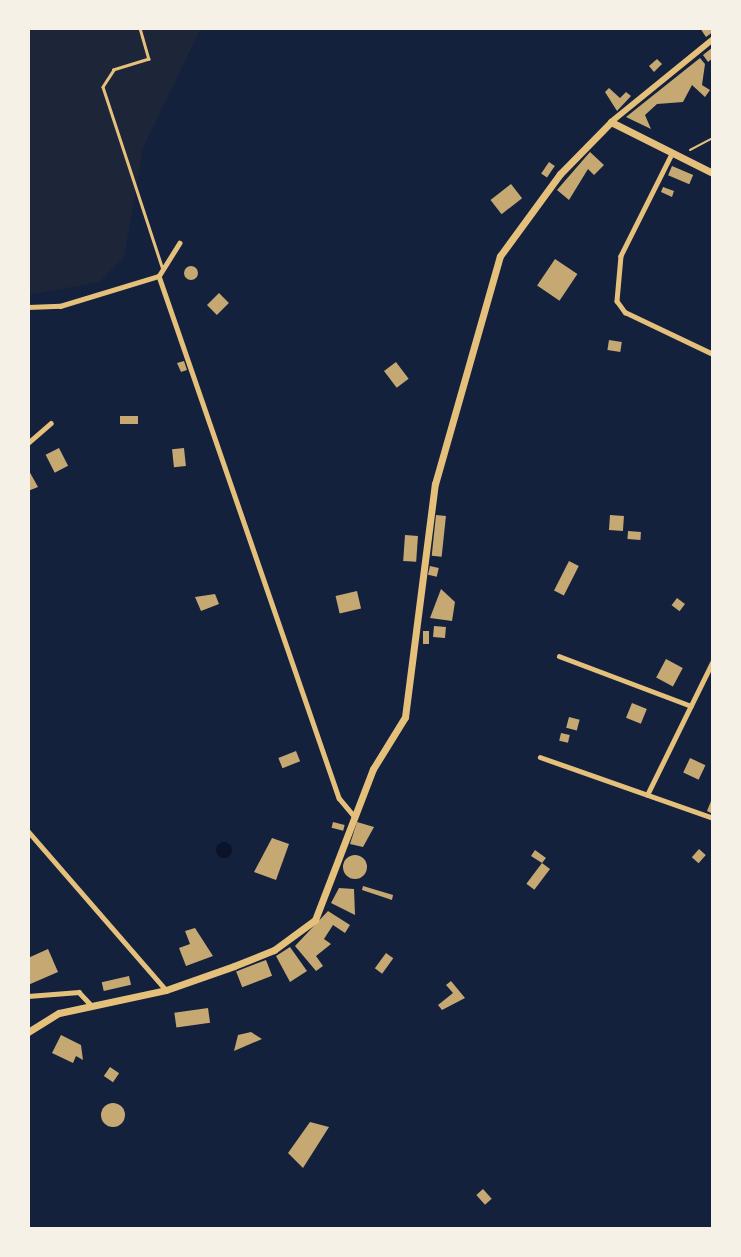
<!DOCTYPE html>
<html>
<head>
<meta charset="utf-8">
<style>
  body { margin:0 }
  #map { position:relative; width:741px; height:1257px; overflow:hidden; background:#14213d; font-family:"Fira Sans Condensed",sans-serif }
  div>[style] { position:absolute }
  .green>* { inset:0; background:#1d2539 }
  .water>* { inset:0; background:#0b132b }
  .round { border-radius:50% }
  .building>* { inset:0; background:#c6a872; transform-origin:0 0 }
  .path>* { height:2px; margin:-1px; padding:0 1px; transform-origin:1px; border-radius:1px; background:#e5c07b }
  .service>* { height:2.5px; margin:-1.25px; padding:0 1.25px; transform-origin:1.25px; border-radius:1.25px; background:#e5c07b }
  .minor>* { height:4.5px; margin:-2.25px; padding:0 2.25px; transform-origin:2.25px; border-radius:2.25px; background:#e5c07b }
  .tertiary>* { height:6px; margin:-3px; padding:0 3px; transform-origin:3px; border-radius:3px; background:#e5c07b }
  .secondary>* { height:7px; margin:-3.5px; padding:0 3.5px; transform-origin:3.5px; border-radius:3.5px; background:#e5c07b }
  span { translate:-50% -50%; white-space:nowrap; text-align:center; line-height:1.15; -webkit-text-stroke:7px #f6f1e7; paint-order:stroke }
  .frame { position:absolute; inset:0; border:30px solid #f6f1e7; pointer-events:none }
</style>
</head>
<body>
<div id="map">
  <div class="green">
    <div style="clip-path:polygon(28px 28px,201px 28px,143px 148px,124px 257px,99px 282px,28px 295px)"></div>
  </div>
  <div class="water">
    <div class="round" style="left:216px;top:842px;width:16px;height:16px"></div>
  </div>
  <div class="building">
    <div style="clip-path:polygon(700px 28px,710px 28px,713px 32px,706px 37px)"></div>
    <div style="clip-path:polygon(713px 47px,713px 58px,708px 62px,703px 55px)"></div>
    <div style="clip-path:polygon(700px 58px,705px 64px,702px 85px,710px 90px,705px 97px,692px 85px,683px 102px,657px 104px,645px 115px,651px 129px,626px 117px)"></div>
    <div style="clip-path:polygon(657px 59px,662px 64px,654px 72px,649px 66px)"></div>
    <div style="clip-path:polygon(609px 88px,620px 98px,626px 92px,631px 96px,617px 111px,605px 92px)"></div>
    <div style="clip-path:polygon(590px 152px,604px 165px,594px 175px,588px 169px,569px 200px,557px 190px)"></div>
    <div style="left:549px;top:162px;width:7px;height:14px;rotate:34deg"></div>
    <div style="left:672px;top:166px;width:23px;height:10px;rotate:23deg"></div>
    <div style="left:511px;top:184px;width:18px;height:26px;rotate:52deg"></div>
    <div style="clip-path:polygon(663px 187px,674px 191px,672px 197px,661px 192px)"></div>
    <div style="left:555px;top:259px;width:27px;height:32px;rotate:34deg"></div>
    <div class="round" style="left:184px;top:266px;width:14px;height:14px"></div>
    <div style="left:219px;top:293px;width:14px;height:17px;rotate:45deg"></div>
    <div style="left:609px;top:340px;width:13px;height:10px;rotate:9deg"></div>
    <div style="clip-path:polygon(184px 361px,187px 370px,181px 372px,177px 363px)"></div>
    <div style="left:396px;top:362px;width:21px;height:15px;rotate:53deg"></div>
    <div style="left:138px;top:416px;width:8px;height:18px;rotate:90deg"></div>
    <div style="left:59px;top:448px;width:20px;height:15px;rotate:63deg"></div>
    <div style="left:184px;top:448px;width:18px;height:12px;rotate:84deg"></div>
    <div style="clip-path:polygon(28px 469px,38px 487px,28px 491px)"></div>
    <div style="left:436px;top:515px;width:10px;height:41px;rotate:6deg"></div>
    <div style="left:610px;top:515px;width:14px;height:15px;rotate:4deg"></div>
    <div style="left:628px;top:531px;width:13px;height:8px;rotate:4deg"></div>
    <div style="left:405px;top:535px;width:13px;height:26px;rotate:4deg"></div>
    <div style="left:569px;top:561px;width:11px;height:33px;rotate:27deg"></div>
    <div style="left:430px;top:566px;width:9px;height:9px;rotate:13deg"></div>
    <div style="clip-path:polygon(441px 589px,455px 602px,452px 621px,430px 618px)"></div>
    <div style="left:357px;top:591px;width:18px;height:22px;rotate:77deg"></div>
    <div style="clip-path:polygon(215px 594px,219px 604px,201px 611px,195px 597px)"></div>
    <div style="left:677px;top:598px;width:10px;height:9px;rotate:37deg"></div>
    <div style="left:434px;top:626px;width:12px;height:11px;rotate:5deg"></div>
    <div style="left:423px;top:631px;width:6px;height:13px"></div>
    <div style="left:666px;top:659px;width:19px;height:21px;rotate:28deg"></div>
    <div style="left:632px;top:703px;width:16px;height:16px;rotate:22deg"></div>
    <div style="left:569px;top:717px;width:11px;height:11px;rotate:15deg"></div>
    <div style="left:561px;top:733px;width:9px;height:8px;rotate:13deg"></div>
    <div style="left:296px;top:751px;width:11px;height:19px;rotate:68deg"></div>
    <div style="left:690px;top:758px;width:17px;height:16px;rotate:25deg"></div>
    <div style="clip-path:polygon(713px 796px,713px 814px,707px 811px)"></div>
    <div style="left:333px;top:822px;width:12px;height:6px;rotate:14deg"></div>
    <div style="clip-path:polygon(357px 822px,374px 827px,363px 847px,350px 844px)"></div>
    <div style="clip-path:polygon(272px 838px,289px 844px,276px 880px,254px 872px)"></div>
    <div style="left:699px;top:849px;width:9px;height:11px;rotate:41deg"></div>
    <div style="clip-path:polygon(535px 850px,546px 858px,542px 863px,531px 856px)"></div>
    <div class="round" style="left:343px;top:855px;width:24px;height:24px"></div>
    <div style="left:542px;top:863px;width:10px;height:26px;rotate:37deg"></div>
    <div style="clip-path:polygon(363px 886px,393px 895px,392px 900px,362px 890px)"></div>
    <div style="clip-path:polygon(339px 888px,354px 889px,355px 915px,331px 903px)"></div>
    <div style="clip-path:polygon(328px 911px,350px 925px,345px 933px,333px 925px,324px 939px,331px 944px,316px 956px,323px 966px,316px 971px,295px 946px)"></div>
    <div style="clip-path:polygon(195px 928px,213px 956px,186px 966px,179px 948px,190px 944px,185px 931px)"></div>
    <div style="clip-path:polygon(290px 947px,307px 971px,290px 982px,276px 956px)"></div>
    <div style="clip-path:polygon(48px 949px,58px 972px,28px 985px,28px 958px)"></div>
    <div style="left:386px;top:953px;width:9px;height:19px;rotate:36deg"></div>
    <div style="left:266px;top:960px;width:17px;height:32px;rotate:69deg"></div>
    <div style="left:129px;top:976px;width:9px;height:28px;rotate:77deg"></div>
    <div style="clip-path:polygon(451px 981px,465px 998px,442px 1010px,438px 1005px,453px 993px,446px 985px)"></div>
    <div style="left:208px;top:1008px;width:15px;height:34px;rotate:82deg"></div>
    <div style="clip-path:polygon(251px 1032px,262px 1039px,234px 1051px,238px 1035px)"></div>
    <div style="clip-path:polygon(61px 1035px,81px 1045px,83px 1060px,76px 1056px,73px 1063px,52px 1053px)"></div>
    <div style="left:110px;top:1067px;width:11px;height:11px;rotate:34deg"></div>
    <div class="round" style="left:101px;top:1103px;width:24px;height:24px"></div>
    <div style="clip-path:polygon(310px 1122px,329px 1127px,303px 1168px,288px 1153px)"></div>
    <div style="left:483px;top:1189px;width:13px;height:9px;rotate:48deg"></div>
  </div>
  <div class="path">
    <div style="left:690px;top:150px;width:26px;rotate:-28deg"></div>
  </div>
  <div class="service">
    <div style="left:140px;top:28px;width:32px;rotate:74deg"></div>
    <div style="left:149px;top:59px;width:37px;rotate:163deg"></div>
    <div style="left:114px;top:70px;width:20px;rotate:123deg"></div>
    <div style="left:103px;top:87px;width:192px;rotate:71.8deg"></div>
  </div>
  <div class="minor">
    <div style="left:672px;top:154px;width:114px;rotate:116.6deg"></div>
    <div style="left:621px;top:256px;width:45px;rotate:95.1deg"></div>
    <div style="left:617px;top:301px;width:14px;rotate:54deg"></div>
    <div style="left:625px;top:312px;width:98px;rotate:25.5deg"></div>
    <div style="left:180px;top:243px;width:39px;rotate:122deg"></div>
    <div style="left:159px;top:276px;width:552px;rotate:70.97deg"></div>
    <div style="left:339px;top:798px;width:23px;rotate:50deg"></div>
    <div style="left:28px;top:307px;width:32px;rotate:-2deg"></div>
    <div style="left:60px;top:306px;width:103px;rotate:-16.9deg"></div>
    <div style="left:28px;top:443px;width:30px;rotate:-41deg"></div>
    <div style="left:559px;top:656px;width:141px;rotate:20.7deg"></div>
    <div style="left:540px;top:757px;width:183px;rotate:19.4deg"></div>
    <div style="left:647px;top:795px;width:149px;rotate:-63.8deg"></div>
    <div style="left:28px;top:831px;width:211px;rotate:49deg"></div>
    <div style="left:28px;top:996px;width:51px;rotate:-4.5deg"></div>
    <div style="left:79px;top:992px;width:18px;rotate:47deg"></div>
  </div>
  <div class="tertiary">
    <div style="left:611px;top:122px;width:132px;rotate:-39.1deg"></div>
  </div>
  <div class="secondary">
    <div style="left:28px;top:1032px;width:36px;rotate:-32deg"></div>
    <div style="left:59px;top:1013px;width:109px;rotate:-12.1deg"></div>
    <div style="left:166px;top:990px;width:72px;rotate:-19.4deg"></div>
    <div style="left:234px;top:966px;width:43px;rotate:-21.8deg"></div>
    <div style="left:274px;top:950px;width:51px;rotate:-36.2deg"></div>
    <div style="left:315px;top:920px;width:162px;rotate:-69deg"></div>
    <div style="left:373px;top:769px;width:61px;rotate:-58.4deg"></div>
    <div style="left:405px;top:717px;width:235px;rotate:-82.7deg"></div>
    <div style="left:435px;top:484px;width:237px;rotate:-74.1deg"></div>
    <div style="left:500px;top:256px;width:102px;rotate:-53.8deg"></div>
    <div style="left:560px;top:174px;width:73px;rotate:-45.6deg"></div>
    <div style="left:611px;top:122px;width:114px;rotate:26.6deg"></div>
  </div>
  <div class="frame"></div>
</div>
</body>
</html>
